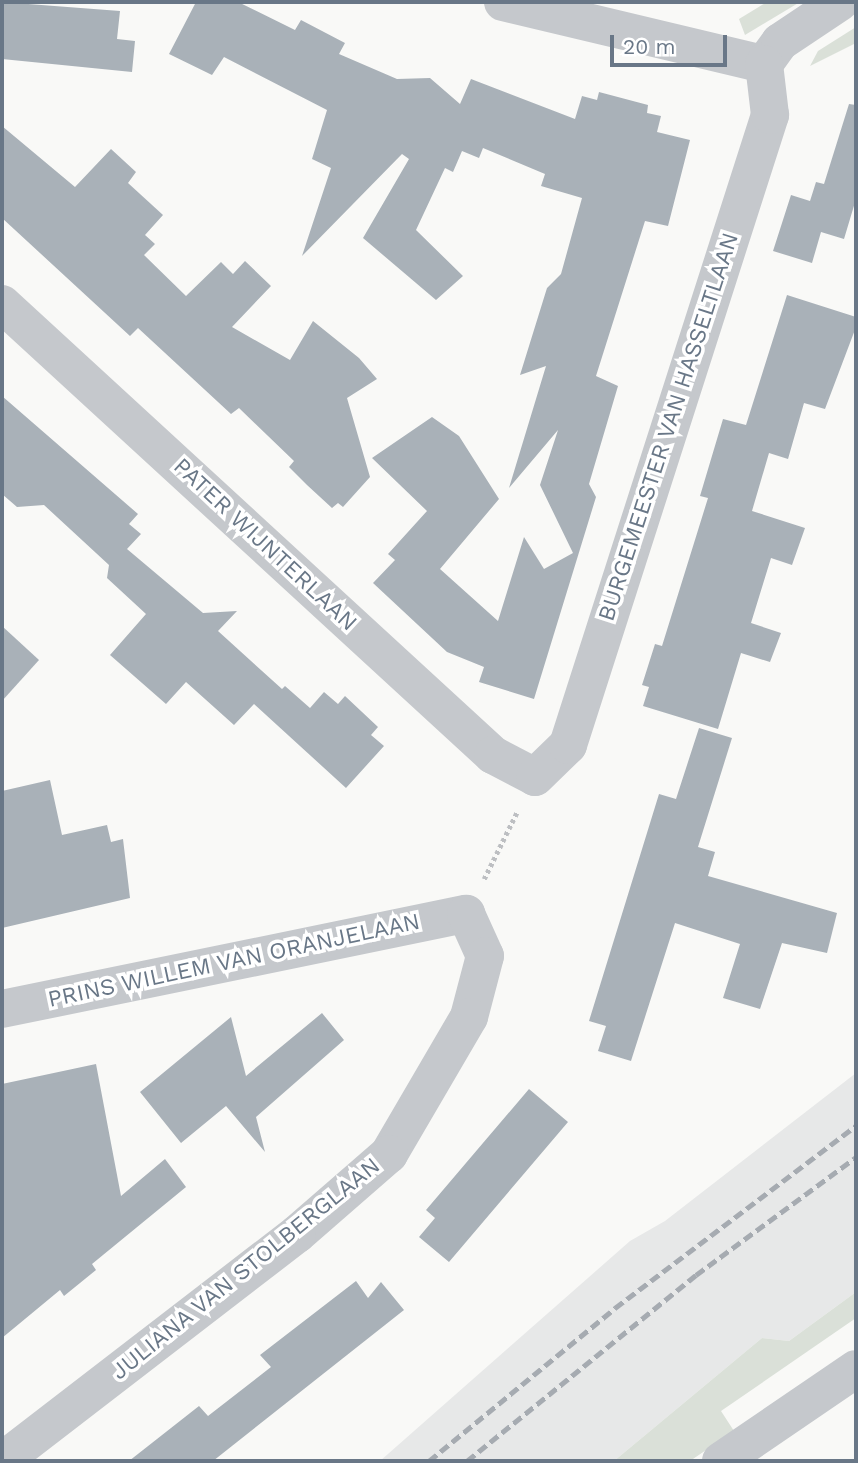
<!DOCTYPE html>
<html>
<head>
<meta charset="utf-8">
<style>
  body { margin:0 }
  #map { position:relative; width:858px; height:1463px; overflow:hidden; background:#f9f9f7; font-family:"Work Sans",sans-serif }
  div>[style] { position:absolute }
  .built>* { inset:0; background:#e7e8e8 }
  .green>* { inset:0; background:#dae0d8 }
  .building>* { inset:0; background:#a9b1b8 }
  .path>* { height:4.5px; margin-top:-2.25px; transform-origin:0; background:repeating-linear-gradient(90deg,#bdbfc2 0 3.5px,transparent 0 7px) }
  .street>* { height:38px; margin:-19px; padding:0 19px; transform-origin:19px; border-radius:19px; background:#c5c8cc }
  .rail>* { height:5px; margin-top:-2.5px; transform-origin:0; background:repeating-linear-gradient(90deg,#a6abb1 0 10px,transparent 0 15px) }
  span { translate:-50% -50%; white-space:nowrap; text-align:center; line-height:1.15; -webkit-text-stroke:7px #fff; paint-order:stroke }
  .street-label { font-size:23px; color:#697787 }
  .frame { position:absolute; inset:0; border:4px solid #697787; pointer-events:none }
  .scale { position:absolute; left:610px; top:35px; width:117px; height:32px; box-sizing:border-box; border:4px solid #697787; border-top:0; padding-left:9px; font-size:21px; line-height:24px; white-space:nowrap; color:#697787; -webkit-text-stroke:5px #fff; paint-order:stroke }
</style>
</head>
<body>
<div id="map">
  <div class="built">
    <div style="clip-path:polygon(856px 1073px,856px 1292px,789px 1341px,762px 1338px,614px 1461px,380px 1461px,630px 1241px,665px 1221px)"></div>
  </div>
  <div class="green">
    <div style="clip-path:polygon(767px 2px,800px 2px,745px 35px,739px 19px)"></div>
    <div style="clip-path:polygon(856px 27px,856px 43px,810px 66px,818px 51px)"></div>
    <div style="clip-path:polygon(856px 1292px,856px 1318px,721px 1411px,734px 1431px,690px 1461px,614px 1461px,762px 1338px,789px 1341px)"></div>
  </div>
  <div class="building">
    <div style="clip-path:polygon(2px 2px,120px 11px,117px 39px,135px 41px,132px 72px,2px 59px)"></div>
    <div style="clip-path:polygon(196px 2px,238px 2px,295px 30px,301px 20px,345px 43px,339px 54px,397px 79px,430px 78px,460px 104px,471px 79px,575px 119px,582px 96px,597px 100px,599px 92px,648px 105px,647px 113px,661px 116px,657px 132px,690px 140px,668px 226px,645px 221px,596px 376px,618px 386px,589px 484px,596px 497px,534px 699px,479px 682px,484px 667px,447px 652px,373px 583px,395px 560px,388px 554px,427px 511px,372px 458px,432px 417px,459px 436px,499px 499px,440px 569px,498px 621px,524px 537px,544px 569px,573px 553px,540px 485px,558px 430px,509px 488px,546px 366px,520px 375px,547px 288px,561px 274px,582px 198px,541px 186px,545px 174px,483px 148px,479px 158px,462px 151px,453px 172px,445px 168px,416px 230px,463px 276px,436px 300px,363px 238px,409px 159px,402px 154px,302px 256px,331px 168px,312px 159px,327px 110px,224px 57px,212px 75px,169px 54px)"></div>
    <div style="clip-path:polygon(849px 104px,856px 105px,856px 199px,844px 239px,821px 232px,812px 263px,773px 251px,791px 195px,810px 201px,816px 182px,824px 184px)"></div>
    <div style="clip-path:polygon(2px 126px,75px 187px,111px 149px,136px 172px,128px 183px,163px 215px,145px 235px,155px 244px,144px 255px,186px 296px,221px 262px,233px 274px,245px 261px,271px 286px,232px 327px,290px 360px,313px 321px,359px 358px,377px 379px,347px 398px,370px 477px,343px 507px,338px 503px,332px 508px,307px 485px,289px 467px,294px 461px,239px 408px,231px 414px,138px 328px,130px 336px,2px 218px)"></div>
    <div style="clip-path:polygon(787px 295px,856px 317px,856px 327px,825px 409px,804px 403px,788px 459px,769px 453px,752px 511px,805px 528px,792px 565px,771px 558px,751px 623px,781px 633px,770px 662px,741px 653px,718px 729px,643px 706px,649px 687px,642px 685px,655px 644px,662px 646px,708px 498px,700px 496px,723px 419px,746px 425px)"></div>
    <div style="clip-path:polygon(2px 396px,138px 514px,129px 524px,141px 534px,127px 549px,203px 613px,237px 611px,218px 631px,282px 689px,285px 686px,310px 708px,324px 692px,338px 704px,345px 696px,378px 727px,371px 735px,384px 746px,346px 788px,254px 704px,234px 725px,186px 682px,166px 704px,110px 655px,146px 614px,107px 578px,109px 565px,44px 505px,17px 507px,2px 494px)"></div>
    <div style="clip-path:polygon(2px 626px,39px 660px,2px 701px)"></div>
    <div style="clip-path:polygon(699px 728px,732px 738px,698px 847px,715px 852px,708px 876px,837px 913px,827px 953px,782px 943px,760px 1009px,723px 998px,740px 944px,675px 923px,631px 1061px,598px 1051px,606px 1026px,589px 1021px,659px 794px,676px 799px)"></div>
    <div style="clip-path:polygon(50px 780px,62px 835px,107px 825px,111px 842px,123px 839px,130px 898px,2px 928px,2px 791px)"></div>
    <div style="clip-path:polygon(322px 1013px,344px 1040px,256px 1117px,265px 1152px,226px 1106px,181px 1143px,140px 1092px,231px 1017px,246px 1076px)"></div>
    <div style="clip-path:polygon(96px 1064px,121px 1196px,165px 1159px,186px 1187px,92px 1264px,96px 1270px,64px 1296px,60px 1290px,2px 1338px,2px 1084px)"></div>
    <div style="clip-path:polygon(529px 1089px,568px 1122px,449px 1262px,419px 1237px,435px 1218px,426px 1210px)"></div>
    <div style="clip-path:polygon(356px 1281px,368px 1298px,381px 1282px,404px 1310px,213px 1461px,129px 1461px,199px 1406px,208px 1416px,271px 1367px,260px 1355px)"></div>
  </div>
  <div class="path">
    <div style="left:484px;top:879px;width:75px;rotate:-63.8deg"></div>
  </div>
  <div class="street">
    <div style="left:503px;top:2px;width:268px;rotate:13.4deg"></div>
    <div style="left:764px;top:64px;width:27px;rotate:-54deg"></div>
    <div style="left:780px;top:42px;width:72px;rotate:-33.7deg"></div>
    <div style="left:2px;top:304px;width:667px;rotate:42.57deg"></div>
    <div style="left:493px;top:755px;width:47px;rotate:27.6deg"></div>
    <div style="left:535px;top:777px;width:46px;rotate:-44.1deg"></div>
    <div style="left:568px;top:745px;width:662px;rotate:-72.22deg"></div>
    <div style="left:770px;top:115px;width:51px;rotate:-96.7deg"></div>
    <div style="left:2px;top:1009px;width:474px;rotate:-11.6deg"></div>
    <div style="left:466px;top:914px;width:46px;rotate:65.7deg"></div>
    <div style="left:485px;top:956px;width:63px;rotate:104.7deg"></div>
    <div style="left:469px;top:1017px;width:159px;rotate:120.3deg"></div>
    <div style="left:389px;top:1154px;width:122px;rotate:139deg"></div>
    <div style="left:297px;top:1234px;width:372px;rotate:142.4deg"></div>
    <div style="left:721px;top:1461px;width:163px;rotate:-34.3deg"></div>
  </div>
  <div class="rail">
    <div style="left:429px;top:1461px;width:241px;rotate:-39.4deg"></div>
    <div style="left:615px;top:1308px;width:302px;rotate:-37.1deg"></div>
    <div style="left:467px;top:1461px;width:295px;rotate:-39.1deg"></div>
    <div style="left:696px;top:1275px;width:199px;rotate:-36.4deg"></div>
  </div>
  <div class="street-label">
    <span style="left:669px;top:427px;rotate:-72deg">BURGEMEESTER VAN HASSELTLAAN</span>
    <span style="left:265px;top:545px;rotate:43deg">PATER WIJNTERLAAN</span>
    <span style="left:234px;top:961px;rotate:-12deg">PRINS WILLEM VAN ORANJELAAN</span>
    <span style="left:246px;top:1269px;rotate:-39deg">JULIANA VAN STOLBERGLAAN</span>
  </div>
  <div class="frame"></div>
  <div class="scale">20 m</div>
</div>
</body>
</html>
